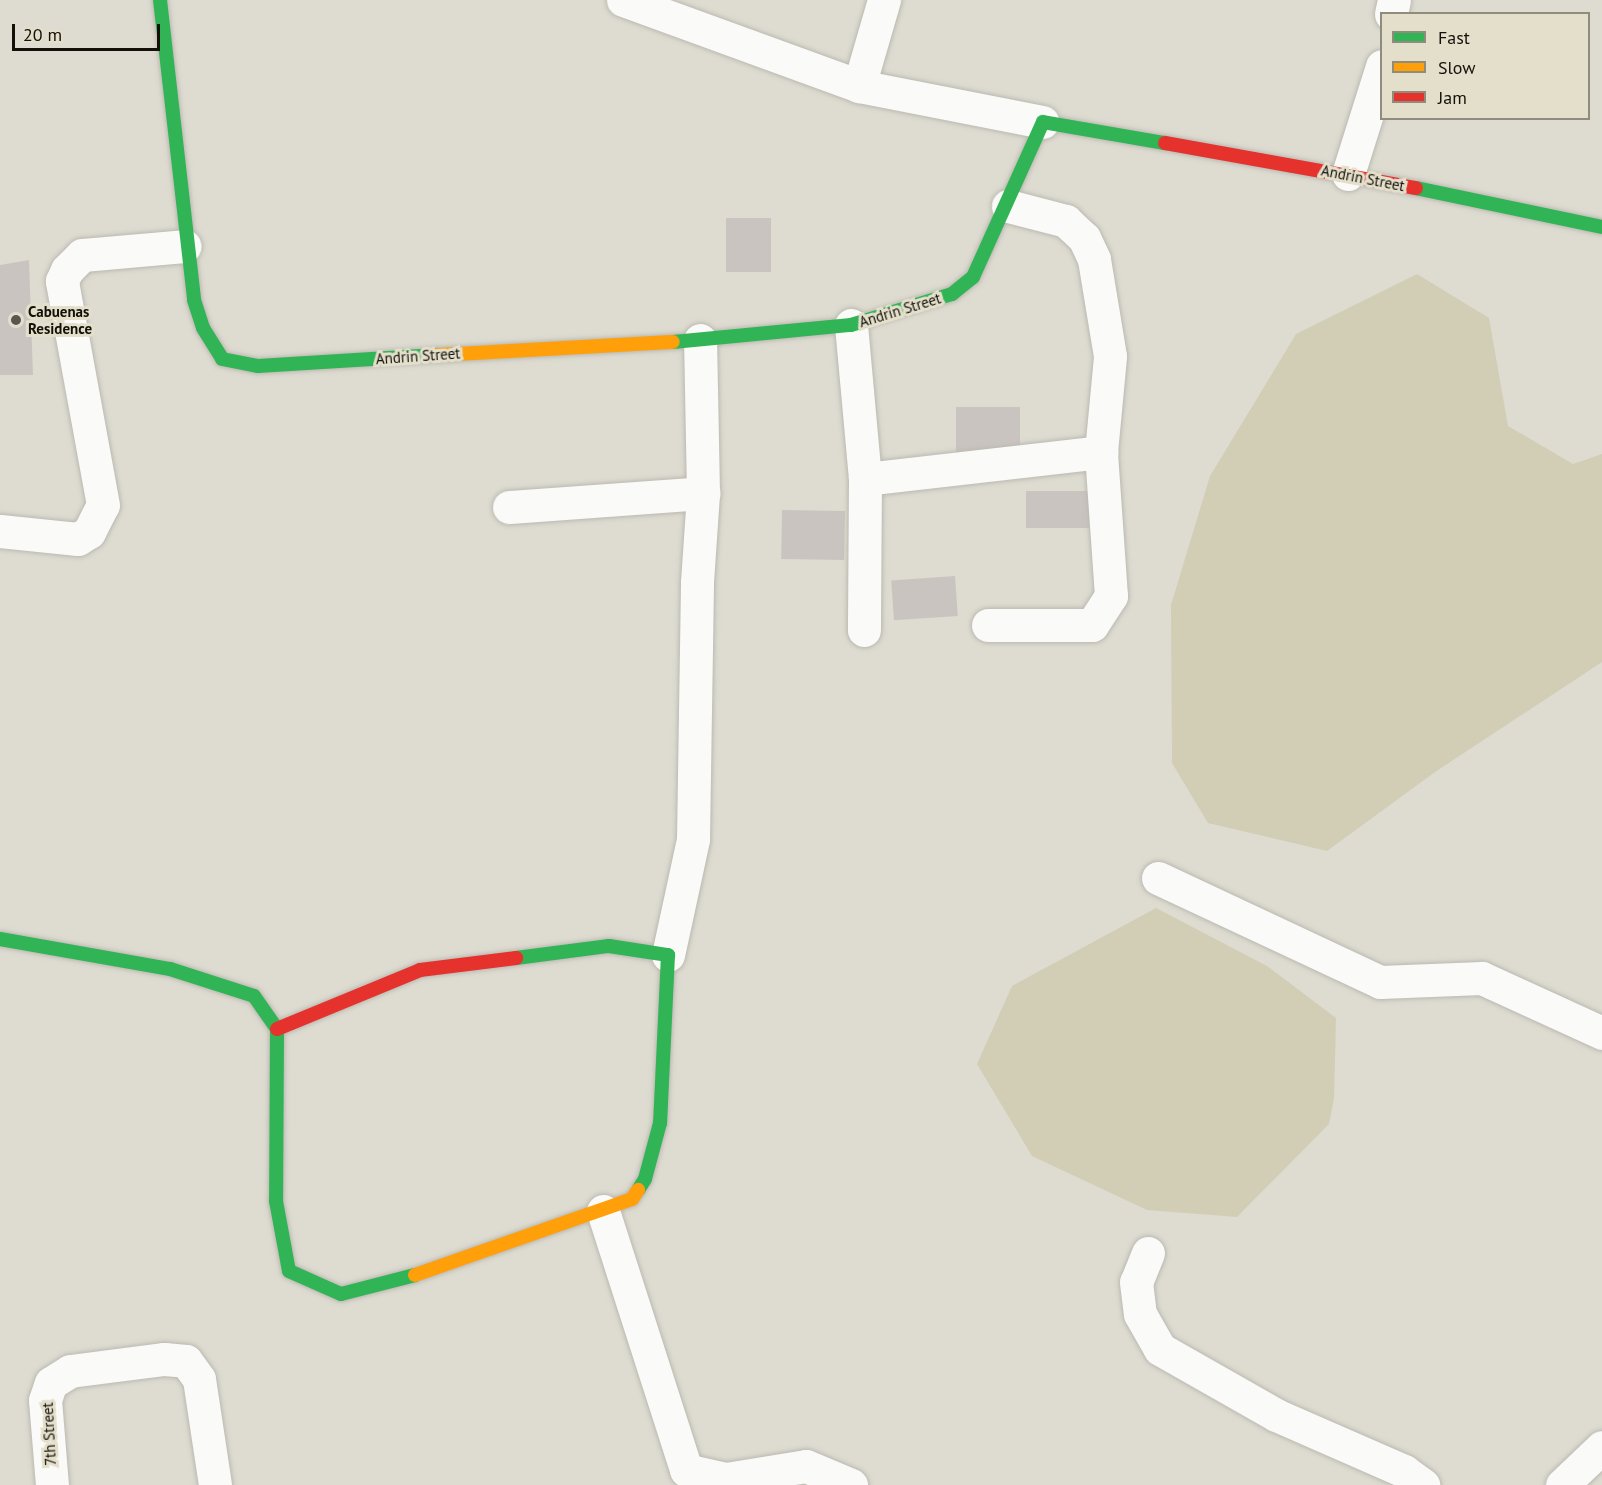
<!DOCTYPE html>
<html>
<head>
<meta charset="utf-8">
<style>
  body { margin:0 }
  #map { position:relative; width:1602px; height:1485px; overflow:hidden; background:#dedcd1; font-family:"PT Sans",sans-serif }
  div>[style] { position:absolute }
  .green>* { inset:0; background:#d2cdb5 }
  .building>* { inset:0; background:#cac4c1; transform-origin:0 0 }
  .roads { filter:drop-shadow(0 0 2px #bbb9b1) drop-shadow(0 0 2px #bbb9b1) }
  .street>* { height:33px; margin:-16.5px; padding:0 16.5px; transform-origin:16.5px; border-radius:16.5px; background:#fafaf8 }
  .fast>* { height:14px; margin:-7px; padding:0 7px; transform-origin:7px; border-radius:7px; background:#30b455 }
  .slow>* { height:14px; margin:-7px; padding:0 7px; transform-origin:7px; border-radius:7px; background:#ff9f0a }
  .jam>* { height:14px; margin:-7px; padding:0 7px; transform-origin:7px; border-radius:7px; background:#e5322d }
  .dots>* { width:16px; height:16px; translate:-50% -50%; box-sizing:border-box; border:3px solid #e4dfcb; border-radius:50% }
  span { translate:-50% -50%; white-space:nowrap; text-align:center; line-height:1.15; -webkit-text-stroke:6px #e4dfcb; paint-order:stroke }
  .street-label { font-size:15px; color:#121009 }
  .poi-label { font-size:15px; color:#121009; font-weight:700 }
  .left { translate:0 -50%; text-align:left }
  .legend { position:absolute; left:1380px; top:12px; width:210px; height:108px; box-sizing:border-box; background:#e4dfcb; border:2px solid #908c7d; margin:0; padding:8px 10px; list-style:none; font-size:18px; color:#121009 }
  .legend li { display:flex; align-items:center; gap:12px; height:30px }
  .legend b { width:30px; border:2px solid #908c7d }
  .scale { position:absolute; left:12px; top:24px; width:148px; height:27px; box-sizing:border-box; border:3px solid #121009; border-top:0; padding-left:8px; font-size:18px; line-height:21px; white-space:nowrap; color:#121009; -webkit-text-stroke:4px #e4dfcb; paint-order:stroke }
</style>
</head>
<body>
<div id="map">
  <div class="green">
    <div style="clip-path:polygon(1417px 274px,1489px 318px,1508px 426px,1573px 464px,1602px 454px,1602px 662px,1435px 772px,1327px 851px,1208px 823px,1172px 763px,1171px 605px,1210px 476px,1296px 334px)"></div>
    <div style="clip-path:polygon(1156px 908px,1267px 966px,1336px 1018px,1334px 1099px,1329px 1124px,1237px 1217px,1147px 1210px,1032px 1156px,977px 1064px,1012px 986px)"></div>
  </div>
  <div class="building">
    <div style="left:771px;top:218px;width:54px;height:45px;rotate:90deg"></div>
    <div style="clip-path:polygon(29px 260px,33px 375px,0 375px,0 265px)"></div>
    <div style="left:956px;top:407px;width:64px;height:52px"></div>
    <div style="left:1026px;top:491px;width:63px;height:37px"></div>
    <div style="left:782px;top:510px;width:63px;height:49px;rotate:1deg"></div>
    <div style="left:955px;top:576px;width:40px;height:64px;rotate:86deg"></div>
  </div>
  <div class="roads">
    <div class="street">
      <div style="left:623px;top:0;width:251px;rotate:20deg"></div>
      <div style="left:859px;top:86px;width:187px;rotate:11.1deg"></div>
      <div style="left:1391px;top:14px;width:14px;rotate:-78deg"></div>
      <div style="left:859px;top:86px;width:90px;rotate:-73.8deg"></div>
      <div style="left:1348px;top:174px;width:113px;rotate:-72.5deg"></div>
      <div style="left:851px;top:325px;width:155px;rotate:84.8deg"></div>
      <div style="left:865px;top:479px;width:151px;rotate:90.4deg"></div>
      <div style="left:865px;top:479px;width:238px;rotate:-6.5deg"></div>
      <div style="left:509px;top:507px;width:195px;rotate:-4.1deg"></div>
      <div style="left:0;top:531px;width:78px;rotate:5.9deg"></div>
      <div style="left:78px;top:539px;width:13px;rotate:-32deg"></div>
      <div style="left:89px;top:532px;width:30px;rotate:-63deg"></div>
      <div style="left:103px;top:505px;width:228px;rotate:-100.4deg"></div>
      <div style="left:62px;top:281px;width:12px;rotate:-66deg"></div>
      <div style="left:67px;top:270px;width:21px;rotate:-45deg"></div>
      <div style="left:82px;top:255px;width:103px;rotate:-5deg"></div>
      <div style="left:988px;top:625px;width:104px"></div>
      <div style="left:1092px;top:625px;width:35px;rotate:-57deg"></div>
      <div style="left:1111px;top:596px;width:144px;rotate:-94deg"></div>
      <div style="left:1101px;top:452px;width:96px;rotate:-84.6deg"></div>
      <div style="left:1110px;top:356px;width:98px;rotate:-99.4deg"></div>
      <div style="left:1094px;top:259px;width:23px;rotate:-115deg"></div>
      <div style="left:1084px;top:238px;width:25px;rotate:-137deg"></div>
      <div style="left:1066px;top:221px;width:60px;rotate:-165.5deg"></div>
      <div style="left:1158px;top:878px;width:245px;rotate:25.1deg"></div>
      <div style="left:1380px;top:982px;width:102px;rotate:-2.2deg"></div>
      <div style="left:1482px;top:978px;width:132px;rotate:24.6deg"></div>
      <div style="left:668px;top:955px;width:119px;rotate:-77.8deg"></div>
      <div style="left:693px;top:839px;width:257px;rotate:-89.1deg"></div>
      <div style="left:697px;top:582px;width:89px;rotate:-86.1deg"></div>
      <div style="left:703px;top:493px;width:153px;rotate:-91.1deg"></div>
      <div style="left:603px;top:1211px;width:272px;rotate:72.2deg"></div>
      <div style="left:686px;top:1470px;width:41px;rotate:12.7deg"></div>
      <div style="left:726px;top:1479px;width:81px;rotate:-9.2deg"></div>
      <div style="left:806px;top:1466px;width:49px;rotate:22.9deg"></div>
      <div style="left:1148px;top:1253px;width:31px;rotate:112deg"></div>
      <div style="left:1136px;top:1282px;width:32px;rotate:83deg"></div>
      <div style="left:1140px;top:1314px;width:40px;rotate:60.3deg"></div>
      <div style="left:1160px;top:1349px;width:133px;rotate:29.6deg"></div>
      <div style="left:1276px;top:1415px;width:140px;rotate:23.6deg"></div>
      <div style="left:1404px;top:1471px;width:24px;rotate:36deg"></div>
      <div style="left:52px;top:1485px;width:85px;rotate:-94.7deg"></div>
      <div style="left:45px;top:1400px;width:18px;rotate:-71deg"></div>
      <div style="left:51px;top:1383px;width:22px;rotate:-32deg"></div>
      <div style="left:70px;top:1371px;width:95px;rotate:-7.3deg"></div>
      <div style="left:164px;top:1359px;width:22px;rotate:5deg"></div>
      <div style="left:186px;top:1361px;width:22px;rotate:54deg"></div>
      <div style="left:199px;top:1379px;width:107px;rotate:81.4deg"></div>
      <div style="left:1562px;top:1485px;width:55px;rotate:-43.5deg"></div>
    </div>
    <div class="fast">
      <div style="left:160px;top:0;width:302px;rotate:83.5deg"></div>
      <div style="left:194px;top:300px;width:29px;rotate:72deg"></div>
      <div style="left:203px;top:328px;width:36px;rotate:58deg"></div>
      <div style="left:222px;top:359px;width:37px;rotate:11deg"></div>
      <div style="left:258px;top:366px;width:179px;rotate:-3.5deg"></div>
      <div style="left:1416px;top:188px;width:190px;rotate:11.8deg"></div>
      <div style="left:673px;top:342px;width:179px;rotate:-5.5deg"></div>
      <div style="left:851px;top:325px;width:106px;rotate:-17.1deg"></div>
      <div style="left:952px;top:294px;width:27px;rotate:-39deg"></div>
      <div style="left:973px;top:277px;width:170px;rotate:-65.7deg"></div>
      <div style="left:1043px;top:122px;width:124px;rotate:9.8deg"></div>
      <div style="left:0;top:939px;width:173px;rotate:10deg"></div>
      <div style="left:170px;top:969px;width:88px;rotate:17.8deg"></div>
      <div style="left:254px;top:996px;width:40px;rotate:55.1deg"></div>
      <div style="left:277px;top:1029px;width:172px;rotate:90.3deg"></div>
      <div style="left:276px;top:1201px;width:71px;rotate:79.5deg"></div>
      <div style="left:289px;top:1271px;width:57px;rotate:23.9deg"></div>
      <div style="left:341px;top:1294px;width:76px;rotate:-14.4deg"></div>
      <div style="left:516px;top:958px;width:94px;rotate:-7.4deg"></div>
      <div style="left:609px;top:946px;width:60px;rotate:8.7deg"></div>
      <div style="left:668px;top:955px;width:168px;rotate:92.7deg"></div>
      <div style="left:660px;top:1123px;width:58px;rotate:105deg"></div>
      <div style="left:645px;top:1179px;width:13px;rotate:122deg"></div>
    </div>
    <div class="slow">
      <div style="left:437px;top:355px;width:236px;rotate:-3.2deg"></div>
      <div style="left:415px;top:1275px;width:230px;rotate:-19.3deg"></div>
      <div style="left:632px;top:1199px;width:11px;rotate:-56deg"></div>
    </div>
    <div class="jam">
      <div style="left:1165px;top:143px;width:255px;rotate:10.2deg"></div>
      <div style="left:277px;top:1029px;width:155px;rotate:-22.4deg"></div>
      <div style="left:420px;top:970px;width:97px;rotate:-7.1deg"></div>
    </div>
  </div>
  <div class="dots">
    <div style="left:16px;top:320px;background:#59574f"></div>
  </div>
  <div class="street-label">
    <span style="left:1363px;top:178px;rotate:11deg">Andrin Street</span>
    <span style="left:900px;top:310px;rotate:-17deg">Andrin Street</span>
    <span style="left:418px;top:356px;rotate:-4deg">Andrin Street</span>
    <span style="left:49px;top:1434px;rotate:-93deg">7th Street</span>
  </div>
  <div class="poi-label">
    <span class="left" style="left:28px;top:320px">Cabuenas<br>Residence</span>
  </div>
  <ul class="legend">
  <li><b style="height:8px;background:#30b455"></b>Fast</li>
  <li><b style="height:8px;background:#ff9f0a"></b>Slow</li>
  <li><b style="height:8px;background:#e5322d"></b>Jam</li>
  </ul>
  <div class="scale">20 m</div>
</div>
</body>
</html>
